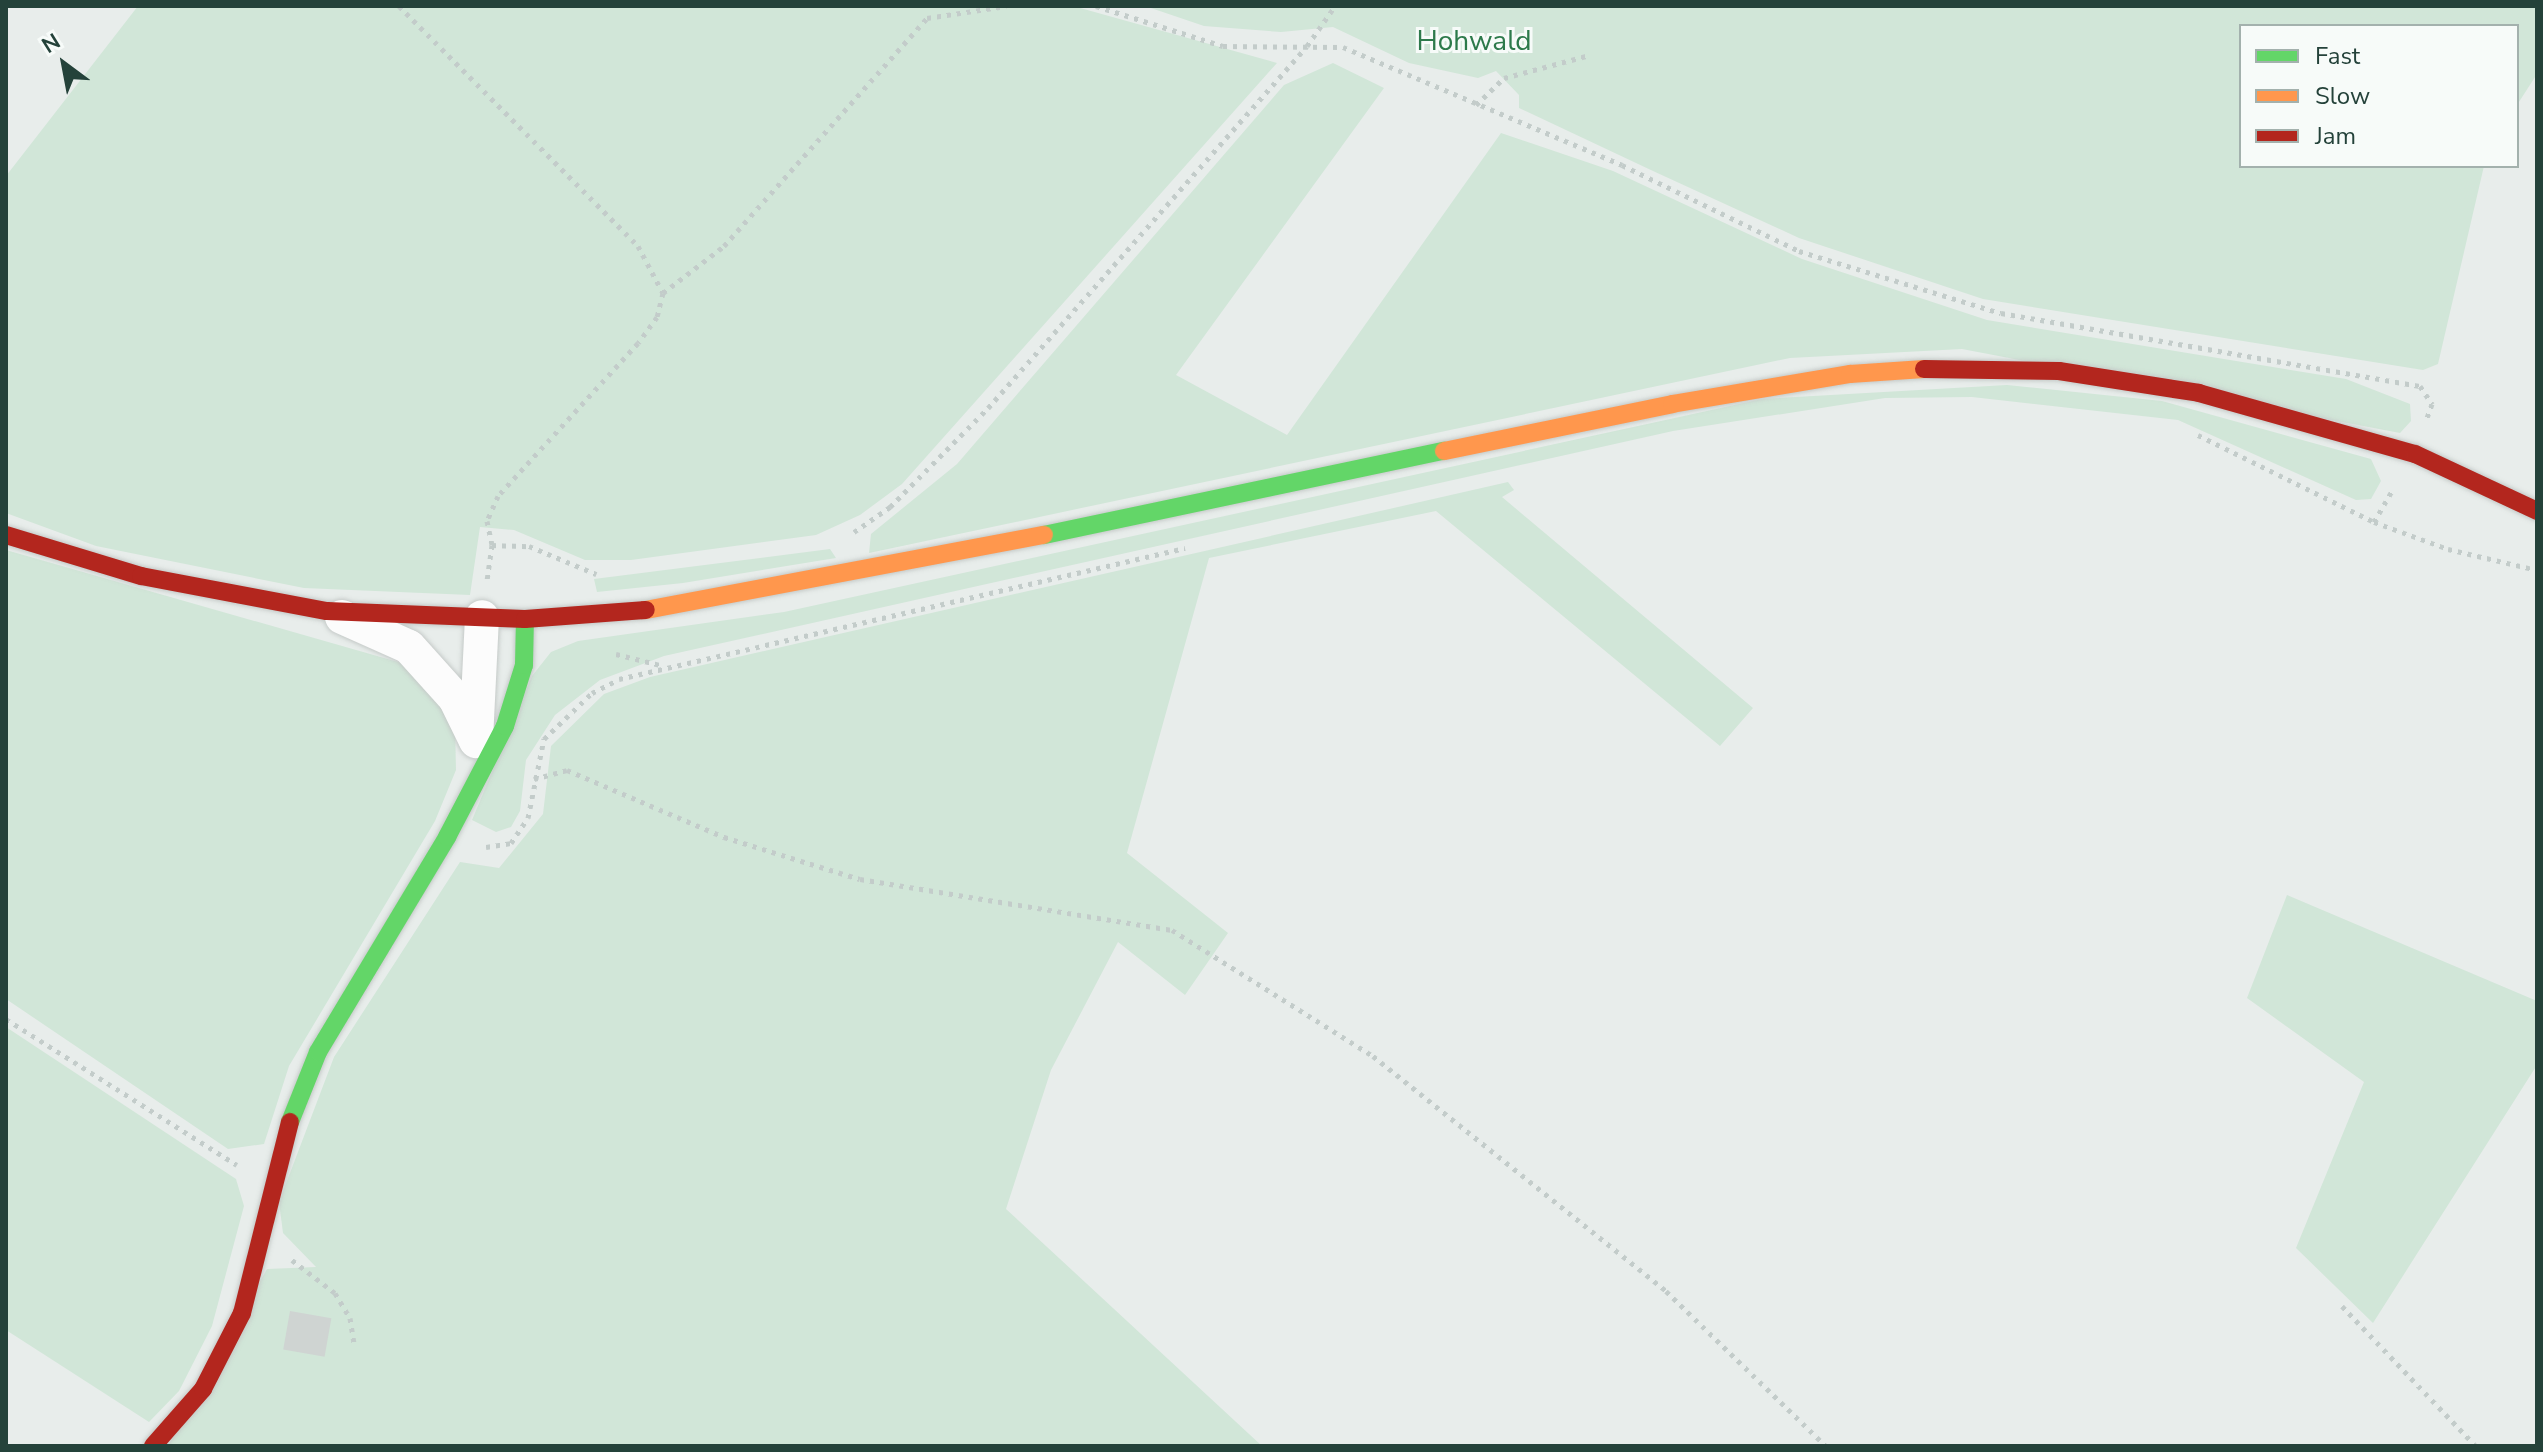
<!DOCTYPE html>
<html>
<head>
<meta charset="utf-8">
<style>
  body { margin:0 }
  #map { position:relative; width:2543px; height:1452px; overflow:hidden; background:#e8edeb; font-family:"Nunito Sans",sans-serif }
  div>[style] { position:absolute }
  .green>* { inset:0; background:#d1e6d8 }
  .building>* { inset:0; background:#cfd4d2; transform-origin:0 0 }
  .path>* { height:5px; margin-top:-2.5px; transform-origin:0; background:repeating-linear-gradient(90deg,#c3ccca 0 4px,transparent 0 10px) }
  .roads { filter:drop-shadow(0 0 2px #c5cac8) drop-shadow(0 0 2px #c5cac8) }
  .street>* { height:34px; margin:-17px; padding:0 17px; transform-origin:17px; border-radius:17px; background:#fcfcfc }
  .fast>* { height:18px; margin:-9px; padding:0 9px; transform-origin:9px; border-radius:9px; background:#63d668 }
  .slow>* { height:18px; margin:-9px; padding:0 9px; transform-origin:9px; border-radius:9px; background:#ff974d }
  .jam>* { height:18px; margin:-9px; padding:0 9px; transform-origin:9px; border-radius:9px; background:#b3261e }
  span { translate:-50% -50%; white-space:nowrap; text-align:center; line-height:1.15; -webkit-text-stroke:6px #f7fbf9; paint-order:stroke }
  .park-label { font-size:28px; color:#2d7a4b }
  .frame { position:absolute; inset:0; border:8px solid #24423a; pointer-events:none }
  .legend { position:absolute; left:2239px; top:24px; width:280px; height:144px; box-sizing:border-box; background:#f7fbf9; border:2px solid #a3b1ad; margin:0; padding:10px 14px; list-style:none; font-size:24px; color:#24423a }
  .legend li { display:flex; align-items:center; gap:16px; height:40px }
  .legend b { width:40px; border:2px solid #a3b1ad }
  .north { position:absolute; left:24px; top:24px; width:80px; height:80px; -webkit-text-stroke:6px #f7fbf9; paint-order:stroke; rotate:328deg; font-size:22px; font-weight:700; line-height:32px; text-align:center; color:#24423a }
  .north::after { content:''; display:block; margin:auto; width:28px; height:36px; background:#24423a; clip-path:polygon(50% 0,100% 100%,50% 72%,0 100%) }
</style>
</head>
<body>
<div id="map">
  <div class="green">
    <div style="clip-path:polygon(138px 6px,1073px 6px,1277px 63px,902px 484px,860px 515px,816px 535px,631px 560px,585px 560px,514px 530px,480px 527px,470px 595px,304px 588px,96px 546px,6px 513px,6px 176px)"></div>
    <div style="clip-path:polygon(1145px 6px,2537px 6px,2537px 74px,2517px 105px,2517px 26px,2241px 26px,2241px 166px,2484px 166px,2438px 364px,2423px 370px,1983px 299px,1799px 238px,1653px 171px,1519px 108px,1519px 95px,1496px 71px,1478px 78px,1409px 63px,1333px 27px,1281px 32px,1204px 26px)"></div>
    <div style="clip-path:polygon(1333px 63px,1384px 88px,1176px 375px,1287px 435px,1501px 133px,1613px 171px,1802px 259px,1987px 320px,2346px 379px,2410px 404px,2411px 421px,2400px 433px,1962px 349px,1790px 358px,869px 553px,871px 534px,957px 464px,1284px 85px)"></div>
    <div style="clip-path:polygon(2007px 385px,2162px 401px,2371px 459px,2381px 481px,2371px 499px,2356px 500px,2178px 420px,1972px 397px,1885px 398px,1673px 431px,664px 656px,600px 680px,555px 715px,526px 760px,520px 811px,511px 827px,496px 832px,472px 820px,532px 676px,551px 652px,578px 641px,784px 612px,1762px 399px)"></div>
    <div style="clip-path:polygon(1508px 482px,1514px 490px,1502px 497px,1753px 708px,1720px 746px,1436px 511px,1209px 558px,1127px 853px,1228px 933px,1185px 995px,1118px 942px,1051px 1070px,1006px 1209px,1262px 1446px,168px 1446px,267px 1269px,316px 1267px,283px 1233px,279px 1202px,334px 1057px,460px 862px,499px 868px,543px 814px,551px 746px,604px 694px,650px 677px)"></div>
    <div style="clip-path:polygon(830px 549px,836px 558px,683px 583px,597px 592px,594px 579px)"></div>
    <div style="clip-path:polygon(6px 550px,405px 664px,455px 723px,456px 770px,435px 821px,289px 1066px,264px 1144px,228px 1149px,6px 999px)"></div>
    <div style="clip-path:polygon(2287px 895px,2537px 1001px,2537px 1065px,2373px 1323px,2296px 1248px,2364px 1082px,2247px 998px)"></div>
    <div style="clip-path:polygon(6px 1027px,236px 1179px,244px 1206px,212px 1326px,179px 1391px,149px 1422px,6px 1330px)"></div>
  </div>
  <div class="building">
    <div style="left:290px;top:1311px;width:42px;height:39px;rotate:10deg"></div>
  </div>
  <div class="path">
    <div style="left:399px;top:6px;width:339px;rotate:45.1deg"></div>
    <div style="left:638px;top:246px;width:53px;rotate:62deg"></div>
    <div style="left:663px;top:293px;width:25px;rotate:104deg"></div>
    <div style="left:657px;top:317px;width:32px;rotate:126deg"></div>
    <div style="left:638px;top:343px;width:207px;rotate:132.5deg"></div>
    <div style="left:498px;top:496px;width:27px;rotate:114deg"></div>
    <div style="left:487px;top:521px;width:25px;rotate:78deg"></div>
    <div style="left:492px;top:545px;width:37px;rotate:98deg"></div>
    <div style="left:1096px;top:6px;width:133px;rotate:17.5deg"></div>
    <div style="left:1223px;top:46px;width:120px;rotate:0.5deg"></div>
    <div style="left:1343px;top:47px;width:303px;rotate:22.9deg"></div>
    <div style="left:1622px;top:165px;width:197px;rotate:25.9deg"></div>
    <div style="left:1799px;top:251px;width:211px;rotate:17.1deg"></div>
    <div style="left:2001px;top:313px;width:425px;rotate:9.9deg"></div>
    <div style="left:2420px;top:386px;width:22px;rotate:56deg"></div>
    <div style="left:2432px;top:404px;width:15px;rotate:110deg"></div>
    <div style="left:1476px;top:105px;width:39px;rotate:-44deg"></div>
    <div style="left:1504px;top:78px;width:85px;rotate:-15deg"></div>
    <div style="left:663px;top:293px;width:77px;rotate:-37.6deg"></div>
    <div style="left:724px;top:246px;width:305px;rotate:-48.3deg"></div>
    <div style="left:927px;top:18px;width:80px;rotate:-8.6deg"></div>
    <div style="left:2198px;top:435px;width:196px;rotate:26.3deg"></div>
    <div style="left:2374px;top:522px;width:79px;rotate:20deg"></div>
    <div style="left:2448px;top:549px;width:91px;rotate:13.3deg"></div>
    <div style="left:2374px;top:522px;width:39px;rotate:-60deg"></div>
    <div style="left:854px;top:532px;width:44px;rotate:-34.8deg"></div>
    <div style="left:890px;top:507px;width:139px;rotate:-45.3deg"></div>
    <div style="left:988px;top:408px;width:482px;rotate:-48.6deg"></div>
    <div style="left:1307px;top:46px;width:49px;rotate:-55deg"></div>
    <div style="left:492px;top:545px;width:37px;rotate:2deg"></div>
    <div style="left:529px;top:546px;width:73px;rotate:22.7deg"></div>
    <div style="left:616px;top:654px;width:49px;rotate:14deg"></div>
    <div style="left:534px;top:779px;width:34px;rotate:-15deg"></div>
    <div style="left:567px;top:770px;width:171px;rotate:23.1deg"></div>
    <div style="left:724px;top:837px;width:142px;rotate:17.2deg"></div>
    <div style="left:860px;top:879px;width:316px;rotate:9.3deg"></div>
    <div style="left:1172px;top:930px;width:237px;rotate:32.1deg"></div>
    <div style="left:1373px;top:1056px;width:376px;rotate:38.7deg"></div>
    <div style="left:1666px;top:1291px;width:223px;rotate:44.1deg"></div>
    <div style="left:486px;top:847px;width:25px;rotate:-9deg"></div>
    <div style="left:511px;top:843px;width:30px;rotate:-56deg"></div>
    <div style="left:528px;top:818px;width:81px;rotate:-78.6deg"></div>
    <div style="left:544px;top:739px;width:66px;rotate:-43.8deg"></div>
    <div style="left:592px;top:693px;width:30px;rotate:-27deg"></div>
    <div style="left:619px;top:679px;width:581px;rotate:-13.03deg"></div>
    <div style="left:6px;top:1019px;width:273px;rotate:32.3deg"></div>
    <div style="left:292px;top:1260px;width:54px;rotate:37.5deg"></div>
    <div style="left:335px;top:1293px;width:29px;rotate:59deg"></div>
    <div style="left:350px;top:1318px;width:26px;rotate:81deg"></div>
    <div style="left:2342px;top:1306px;width:194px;rotate:46.3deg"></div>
  </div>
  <div class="roads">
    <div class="street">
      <div style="left:342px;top:617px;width:73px;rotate:24.1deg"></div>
      <div style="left:409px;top:647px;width:69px;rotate:48deg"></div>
      <div style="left:455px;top:698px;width:48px;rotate:64deg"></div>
      <div style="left:476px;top:740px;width:123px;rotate:-87.2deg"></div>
    </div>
    <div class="fast">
      <div style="left:1044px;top:535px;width:409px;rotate:-11.9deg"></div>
      <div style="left:290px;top:1122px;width:75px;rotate:-68.2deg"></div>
      <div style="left:318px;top:1052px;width:251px;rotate:-59deg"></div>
      <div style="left:447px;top:837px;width:125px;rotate:-62.4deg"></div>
      <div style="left:505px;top:726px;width:64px;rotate:-72.7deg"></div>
      <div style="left:524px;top:665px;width:46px;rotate:-88.8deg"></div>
    </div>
    <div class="slow">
      <div style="left:1444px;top:451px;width:233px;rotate:-11.6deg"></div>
      <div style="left:1672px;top:404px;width:181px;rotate:-9.6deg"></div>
      <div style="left:1850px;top:374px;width:74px;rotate:-3.9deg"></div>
      <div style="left:646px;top:610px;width:405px;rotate:-10.7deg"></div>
    </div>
    <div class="jam">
      <div style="left:1924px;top:369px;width:135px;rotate:0.8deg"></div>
      <div style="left:2059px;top:371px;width:142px;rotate:8.9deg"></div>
      <div style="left:2199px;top:393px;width:224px;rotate:15.8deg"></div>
      <div style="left:2415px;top:454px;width:135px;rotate:25deg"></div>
      <div style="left:6px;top:535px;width:141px;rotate:16.9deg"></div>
      <div style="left:141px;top:576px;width:189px;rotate:10.7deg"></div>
      <div style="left:327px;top:611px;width:198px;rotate:2.3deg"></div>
      <div style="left:525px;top:619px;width:121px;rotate:-4.3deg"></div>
      <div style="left:153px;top:1446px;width:76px;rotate:-48.7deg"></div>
      <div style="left:203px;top:1389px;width:85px;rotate:-62.8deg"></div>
      <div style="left:242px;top:1313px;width:197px;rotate:-75.9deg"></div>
    </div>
  </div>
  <div class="park-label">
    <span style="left:1474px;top:41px">Hohwald</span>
  </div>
  <div class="frame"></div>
  <ul class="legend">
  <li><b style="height:10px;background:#63d668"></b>Fast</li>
  <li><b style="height:10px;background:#ff974d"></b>Slow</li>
  <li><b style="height:10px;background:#b3261e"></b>Jam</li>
  </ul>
  <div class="north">N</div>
</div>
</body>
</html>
